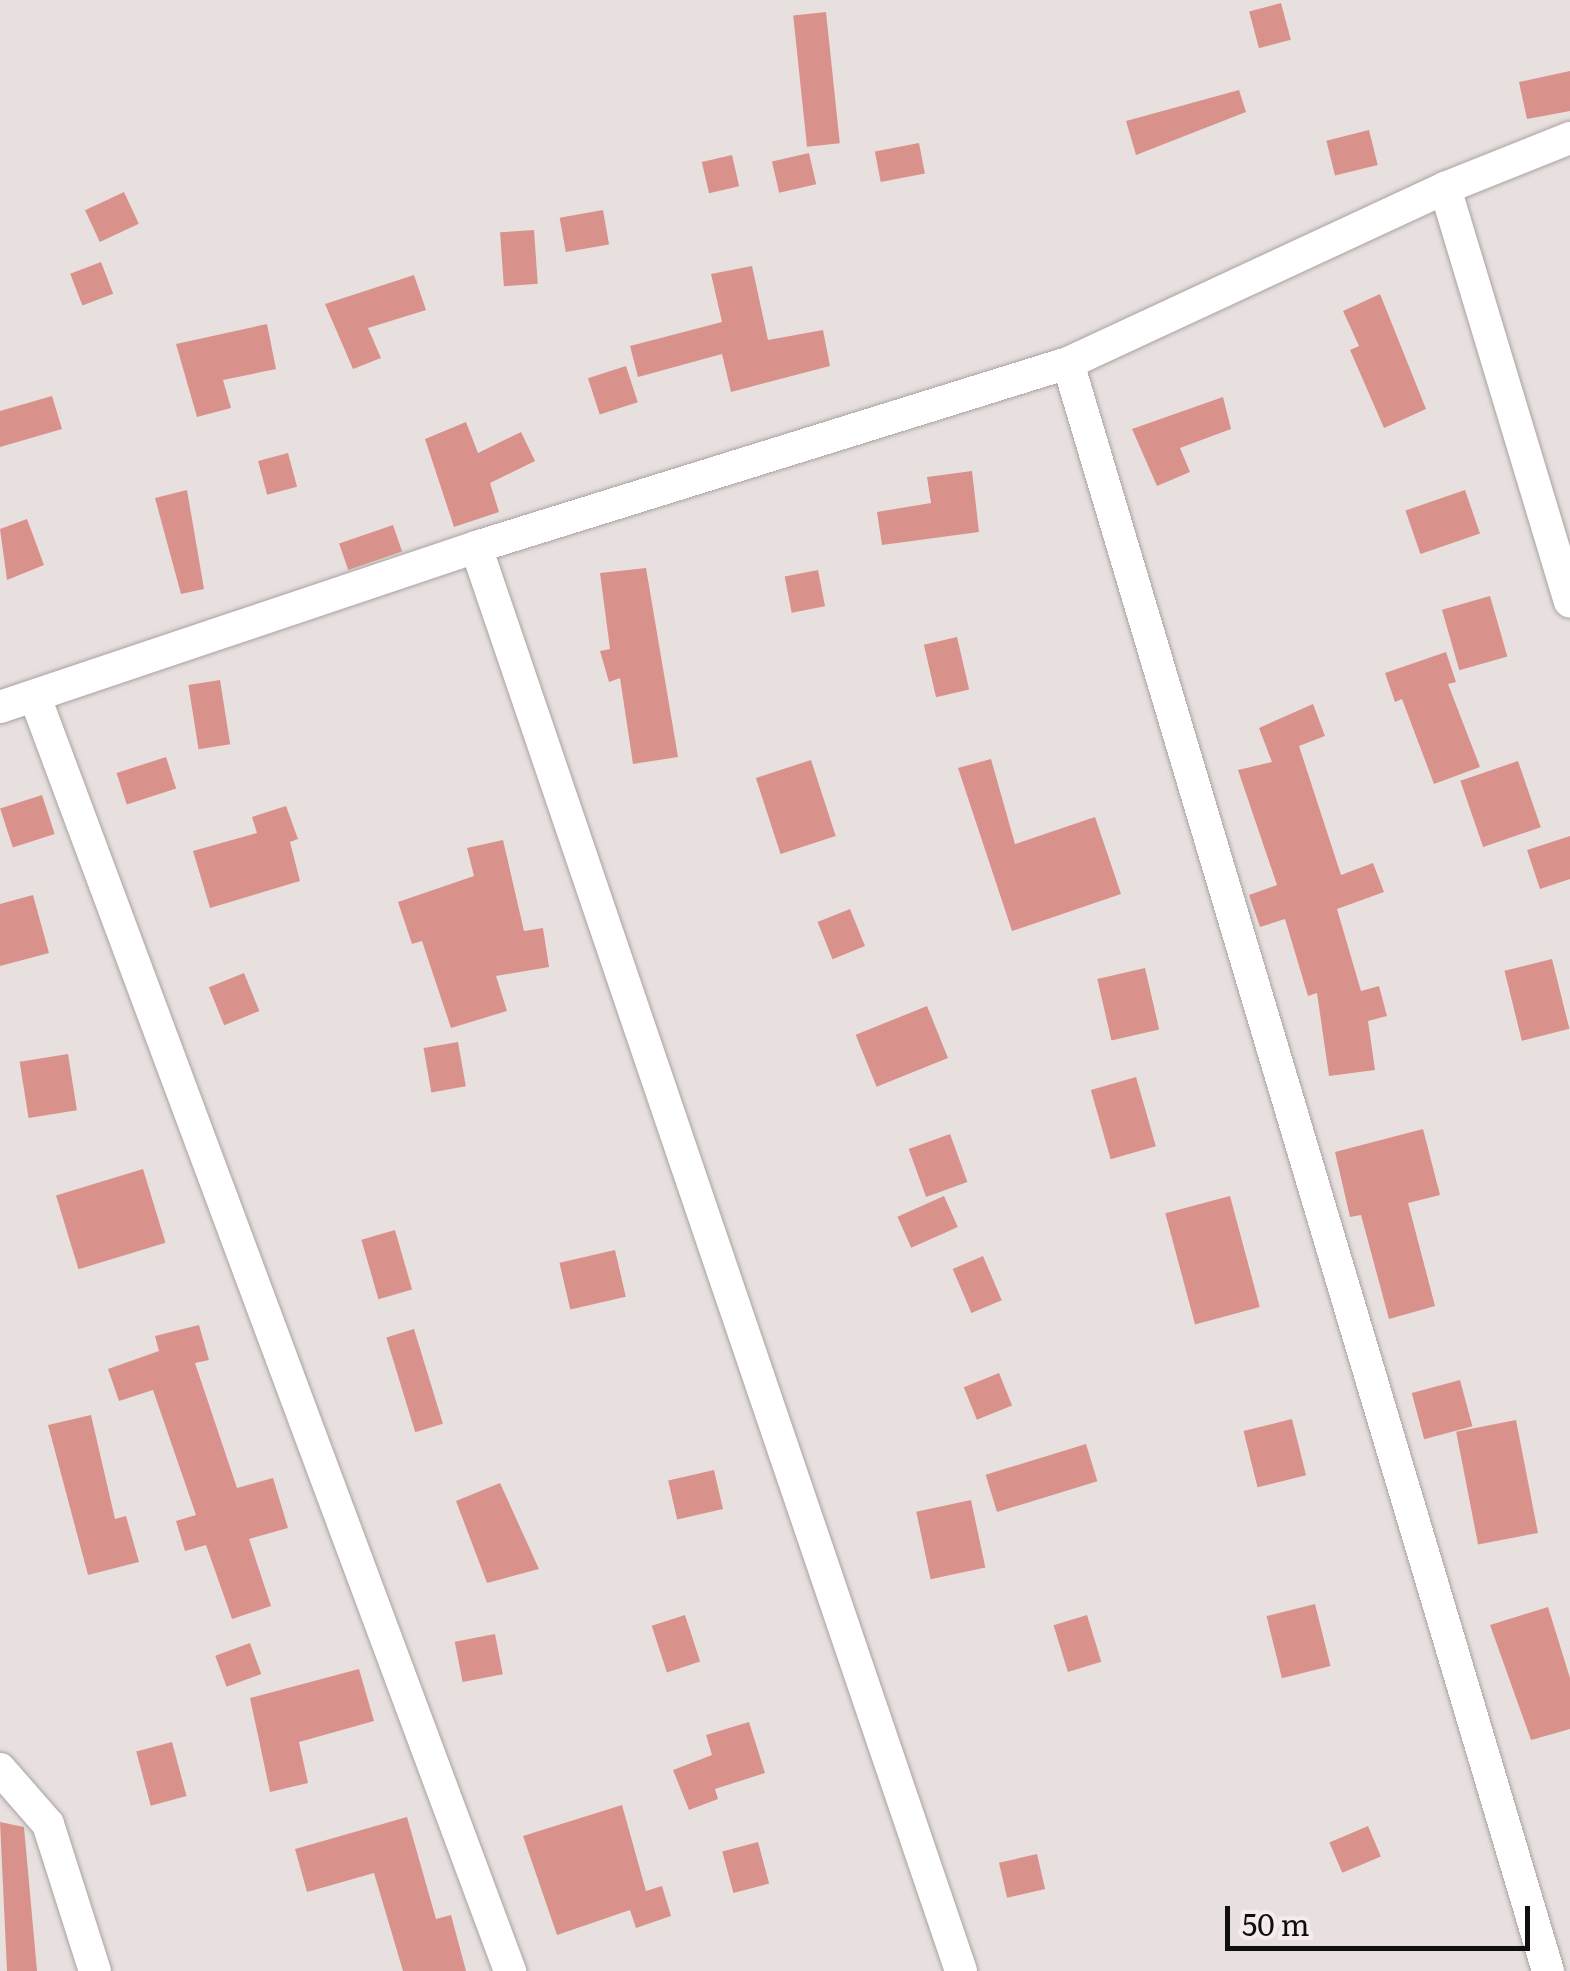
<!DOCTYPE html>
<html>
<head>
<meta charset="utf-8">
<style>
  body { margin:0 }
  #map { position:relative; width:1570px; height:1971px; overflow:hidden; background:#e8e0df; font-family:Literata,serif }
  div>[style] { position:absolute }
  .building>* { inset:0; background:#d9928b; transform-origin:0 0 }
  .roads { filter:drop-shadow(0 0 2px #aaa2a2) drop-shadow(0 0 2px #aaa2a2) }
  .street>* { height:32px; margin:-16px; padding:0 16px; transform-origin:16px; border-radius:16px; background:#fff }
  span { translate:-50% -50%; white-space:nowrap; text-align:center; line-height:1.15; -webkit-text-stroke:10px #f5edec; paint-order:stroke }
  .scale { position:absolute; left:1225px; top:1906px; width:305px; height:45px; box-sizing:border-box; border:5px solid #110e0e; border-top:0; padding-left:12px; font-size:30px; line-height:35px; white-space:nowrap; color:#110e0e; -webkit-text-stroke:8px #f5edec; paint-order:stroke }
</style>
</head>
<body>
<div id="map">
  <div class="building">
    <div style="left:1281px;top:3px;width:38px;height:33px;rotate:75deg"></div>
    <div style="left:826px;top:12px;width:132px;height:33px;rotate:84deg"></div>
    <div style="clip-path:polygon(1570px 71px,1570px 111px,1527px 119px,1519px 82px)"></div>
    <div style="clip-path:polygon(1239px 90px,1246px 112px,1136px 155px,1126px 121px)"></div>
    <div style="left:1369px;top:130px;width:36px;height:44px;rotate:76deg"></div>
    <div style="left:919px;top:143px;width:31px;height:45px;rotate:79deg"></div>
    <div style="left:809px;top:153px;width:32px;height:38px;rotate:77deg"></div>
    <div style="left:732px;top:155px;width:32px;height:31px;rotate:77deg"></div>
    <div style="left:124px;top:192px;width:35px;height:43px;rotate:65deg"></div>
    <div style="left:603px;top:210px;width:35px;height:44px;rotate:80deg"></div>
    <div style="left:534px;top:230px;width:54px;height:34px;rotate:86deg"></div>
    <div style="left:101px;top:262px;width:34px;height:33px;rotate:69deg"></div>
    <div style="clip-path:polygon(752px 266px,768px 340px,823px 330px,830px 366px,731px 392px,722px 354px,638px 377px,630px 346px,722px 322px,711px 274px)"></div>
    <div style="clip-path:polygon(414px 275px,426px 310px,368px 328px,381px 358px,353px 369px,325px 304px)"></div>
    <div style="clip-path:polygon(1380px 294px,1426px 409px,1384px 428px,1350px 350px,1359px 346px,1343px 311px)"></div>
    <div style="clip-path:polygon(267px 324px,276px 369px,223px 380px,231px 408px,197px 417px,176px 344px)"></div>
    <div style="left:626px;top:366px;width:38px;height:40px;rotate:72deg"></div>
    <div style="clip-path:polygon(52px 396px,62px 429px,0 447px,0 411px)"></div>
    <div style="clip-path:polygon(1223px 397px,1231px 429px,1180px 448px,1190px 472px,1157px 486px,1132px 429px)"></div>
    <div style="clip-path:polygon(466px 422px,478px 453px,521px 432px,535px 461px,490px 483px,499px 512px,454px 527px,425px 439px)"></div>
    <div style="left:288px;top:453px;width:35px;height:31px;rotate:75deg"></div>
    <div style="clip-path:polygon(972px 471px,979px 532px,882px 545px,877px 512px,931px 503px,927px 477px)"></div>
    <div style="clip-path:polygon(187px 490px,204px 589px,181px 594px,155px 498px)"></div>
    <div style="left:1465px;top:490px;width:46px;height:63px;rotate:71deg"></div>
    <div style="clip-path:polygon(27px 519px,44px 565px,7px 580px,0 529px)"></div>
    <div style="left:393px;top:525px;width:28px;height:57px;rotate:71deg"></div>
    <div style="clip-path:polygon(646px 568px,678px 757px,633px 764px,620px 678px,609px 682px,600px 651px,610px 649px,600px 573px)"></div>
    <div style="left:818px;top:570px;width:37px;height:34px;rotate:79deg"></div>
    <div style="left:1490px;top:596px;width:63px;height:50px;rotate:74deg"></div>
    <div style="left:957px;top:637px;width:54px;height:34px;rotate:77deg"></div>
    <div style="clip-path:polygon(1446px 652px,1456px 682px,1448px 684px,1480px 767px,1434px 784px,1402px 699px,1395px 702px,1385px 673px)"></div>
    <div style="left:220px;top:680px;width:65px;height:32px;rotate:81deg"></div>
    <div style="clip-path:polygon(1313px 704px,1325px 736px,1299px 746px,1341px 875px,1373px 863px,1384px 892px,1337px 909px,1361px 991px,1379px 986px,1387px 1016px,1368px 1021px,1375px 1070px,1329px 1076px,1317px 993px,1308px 996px,1285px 919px,1260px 927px,1249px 895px,1277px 885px,1238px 770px,1272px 762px,1259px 728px)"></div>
    <div style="left:166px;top:757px;width:33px;height:52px;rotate:72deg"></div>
    <div style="clip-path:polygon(991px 759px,1015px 844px,1095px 817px,1121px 894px,1012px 931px,958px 768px)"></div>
    <div style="left:811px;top:760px;width:80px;height:58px;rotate:72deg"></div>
    <div style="left:1518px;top:761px;width:70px;height:61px;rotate:71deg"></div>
    <div style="left:42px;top:795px;width:41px;height:44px;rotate:72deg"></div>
    <div style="clip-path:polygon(286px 806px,298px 839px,290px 842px,300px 881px,210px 908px,193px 851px,257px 833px,252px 817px)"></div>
    <div style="clip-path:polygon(1570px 836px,1570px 879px,1540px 889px,1527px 850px)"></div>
    <div style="clip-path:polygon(503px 840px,524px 931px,543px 928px,549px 967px,496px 976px,507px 1011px,451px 1028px,422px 941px,412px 944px,398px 902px,474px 876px,467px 848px)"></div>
    <div style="clip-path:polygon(33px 895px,49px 953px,0 966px,0 904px)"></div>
    <div style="left:850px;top:909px;width:40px;height:35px;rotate:68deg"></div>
    <div style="left:1552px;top:959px;width:72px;height:49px;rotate:76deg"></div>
    <div style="left:1145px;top:968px;width:63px;height:49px;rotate:77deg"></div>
    <div style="left:244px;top:973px;width:41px;height:38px;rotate:68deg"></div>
    <div style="left:927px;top:1006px;width:56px;height:77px;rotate:68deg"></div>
    <div style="left:458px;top:1042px;width:45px;height:35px;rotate:80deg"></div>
    <div style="left:68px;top:1054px;width:57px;height:49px;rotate:81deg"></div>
    <div style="left:1136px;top:1077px;width:72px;height:47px;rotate:74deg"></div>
    <div style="clip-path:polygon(1423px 1129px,1440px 1195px,1408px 1203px,1435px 1306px,1389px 1319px,1361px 1215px,1350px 1217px,1335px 1152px)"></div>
    <div style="left:950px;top:1134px;width:51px;height:44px;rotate:70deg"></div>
    <div style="left:143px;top:1169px;width:77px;height:91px;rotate:73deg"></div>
    <div style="left:944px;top:1196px;width:34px;height:51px;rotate:66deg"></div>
    <div style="left:1230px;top:1196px;width:115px;height:67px;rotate:75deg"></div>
    <div style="left:395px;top:1230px;width:62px;height:35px;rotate:74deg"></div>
    <div style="left:615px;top:1250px;width:48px;height:57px;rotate:77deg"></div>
    <div style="left:983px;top:1256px;width:48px;height:33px;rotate:67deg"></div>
    <div style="clip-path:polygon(199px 1325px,209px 1360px,195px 1363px,237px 1488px,273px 1478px,288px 1528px,249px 1539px,271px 1606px,232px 1619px,206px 1545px,185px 1551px,176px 1521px,196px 1515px,153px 1390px,119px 1401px,108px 1369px,159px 1351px,155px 1336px)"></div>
    <div style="left:414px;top:1329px;width:99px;height:29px;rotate:73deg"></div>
    <div style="left:999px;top:1373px;width:35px;height:38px;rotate:68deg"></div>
    <div style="left:1460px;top:1380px;width:48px;height:50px;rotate:75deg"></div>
    <div style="clip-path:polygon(91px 1415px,115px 1519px,126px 1516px,139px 1562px,88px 1575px,48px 1425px)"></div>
    <div style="left:1292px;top:1419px;width:58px;height:50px;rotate:76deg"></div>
    <div style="left:1516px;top:1420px;width:115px;height:61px;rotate:79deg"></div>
    <div style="left:1086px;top:1444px;width:39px;height:105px;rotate:73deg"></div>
    <div style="left:714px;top:1470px;width:40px;height:47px;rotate:77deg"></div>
    <div style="clip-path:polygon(500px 1483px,539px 1569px,487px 1583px,456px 1501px)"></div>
    <div style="left:971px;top:1500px;width:69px;height:56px;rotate:78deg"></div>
    <div style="left:1315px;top:1604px;width:64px;height:50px;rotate:76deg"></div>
    <div style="clip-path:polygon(1548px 1607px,1570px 1678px,1570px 1729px,1531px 1740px,1490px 1625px)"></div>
    <div style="left:685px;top:1615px;width:49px;height:35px;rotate:72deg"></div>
    <div style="left:1087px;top:1615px;width:49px;height:35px;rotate:73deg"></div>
    <div style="left:495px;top:1634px;width:41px;height:41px;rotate:79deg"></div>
    <div style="left:250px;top:1643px;width:33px;height:37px;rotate:70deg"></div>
    <div style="clip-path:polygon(359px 1669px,374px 1721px,299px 1742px,308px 1783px,270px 1792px,250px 1698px)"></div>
    <div style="clip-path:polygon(749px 1722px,765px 1773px,715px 1789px,718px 1799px,689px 1810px,673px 1770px,712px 1755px,706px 1735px)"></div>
    <div style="left:172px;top:1742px;width:56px;height:37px;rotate:75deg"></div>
    <div style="clip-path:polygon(622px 1805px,646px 1891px,662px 1886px,671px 1916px,636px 1928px,630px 1910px,557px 1935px,523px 1836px)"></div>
    <div style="clip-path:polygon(407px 1817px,436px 1919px,451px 1915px,466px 1971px,403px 1971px,374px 1873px,307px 1892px,295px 1849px)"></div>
    <div style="clip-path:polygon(0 1822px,24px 1827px,37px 1971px,7px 1971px)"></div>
    <div style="left:1368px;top:1826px;width:33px;height:42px;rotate:67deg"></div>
    <div style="left:758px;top:1842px;width:43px;height:37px;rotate:75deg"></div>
    <div style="left:1037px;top:1854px;width:36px;height:39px;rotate:77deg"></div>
  </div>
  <div class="roads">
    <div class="street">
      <div style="left:1445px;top:188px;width:432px;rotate:73.2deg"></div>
      <div style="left:1068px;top:363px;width:1678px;rotate:73.38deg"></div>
      <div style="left:476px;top:547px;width:1504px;rotate:71.19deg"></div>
      <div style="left:35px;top:697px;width:1360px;rotate:69.55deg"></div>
      <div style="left:0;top:707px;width:502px;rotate:-18.58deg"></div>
      <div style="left:476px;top:547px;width:620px;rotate:-17.27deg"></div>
      <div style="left:1068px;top:363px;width:416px;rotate:-24.9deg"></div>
      <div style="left:1445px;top:188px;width:135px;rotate:-21.8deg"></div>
      <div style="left:0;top:1769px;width:73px;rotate:48.9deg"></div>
      <div style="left:48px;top:1824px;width:154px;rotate:72.3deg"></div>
    </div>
  </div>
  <div class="scale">50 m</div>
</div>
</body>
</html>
